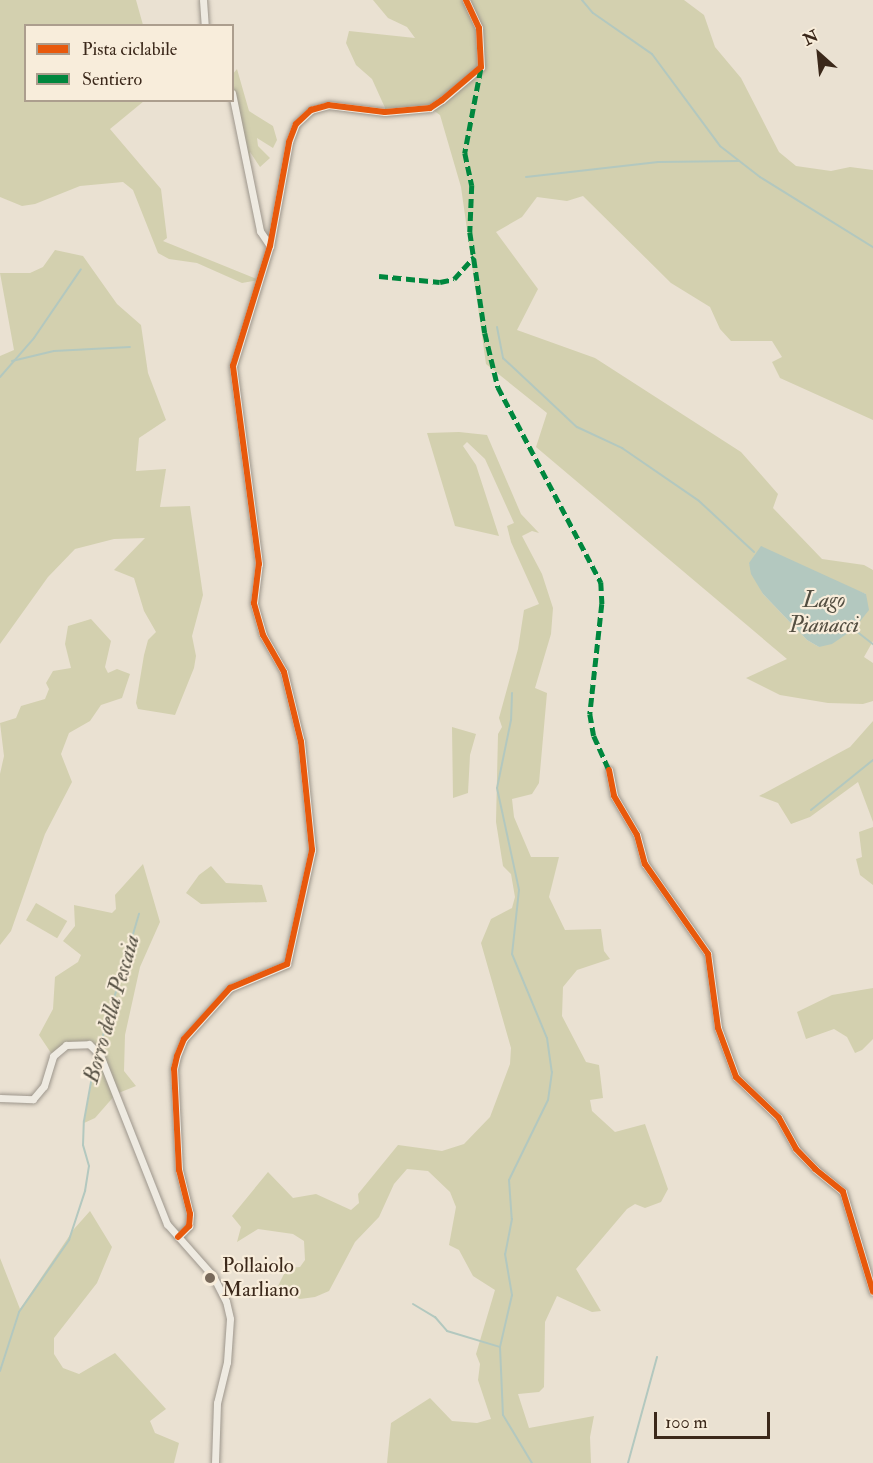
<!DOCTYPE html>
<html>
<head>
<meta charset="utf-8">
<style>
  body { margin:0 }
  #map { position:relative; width:873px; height:1463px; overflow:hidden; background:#eae1d2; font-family:"IM FELL Double Pica",serif }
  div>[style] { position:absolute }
  .green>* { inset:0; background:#d3d0af; transform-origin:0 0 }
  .water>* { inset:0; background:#b3c8bf }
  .stream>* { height:2px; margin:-1px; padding:0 1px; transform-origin:1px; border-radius:1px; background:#b3c8bf }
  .roads { filter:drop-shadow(0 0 2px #9d968c) drop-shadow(0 0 2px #9d968c) }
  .street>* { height:7px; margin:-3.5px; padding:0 3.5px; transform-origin:3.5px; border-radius:3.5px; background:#eeeae1 }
  .quiet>* { height:4.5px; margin-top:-2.25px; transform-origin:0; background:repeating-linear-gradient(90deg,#00873e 0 9px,transparent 0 13.5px) }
  .cycleway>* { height:6px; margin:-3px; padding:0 3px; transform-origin:3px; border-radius:3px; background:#e8590c }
  .dots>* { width:16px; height:16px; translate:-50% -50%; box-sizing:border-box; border:3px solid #f8eddb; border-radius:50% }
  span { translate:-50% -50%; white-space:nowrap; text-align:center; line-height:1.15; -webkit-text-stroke:4.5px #f8eddb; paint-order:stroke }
  .poi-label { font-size:21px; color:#3b281a }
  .left { translate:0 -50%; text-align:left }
  .water-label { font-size:22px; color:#534e41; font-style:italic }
  .legend { position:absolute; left:24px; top:24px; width:210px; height:78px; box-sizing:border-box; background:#f8eddb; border:2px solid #ac9e8e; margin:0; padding:8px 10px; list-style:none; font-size:18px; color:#3b281a }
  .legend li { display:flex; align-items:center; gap:12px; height:30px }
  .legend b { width:30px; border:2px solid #ac9e8e }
  .north { position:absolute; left:789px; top:24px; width:60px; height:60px; -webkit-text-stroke:4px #f8eddb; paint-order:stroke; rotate:333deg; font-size:16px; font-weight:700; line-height:24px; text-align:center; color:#3b281a }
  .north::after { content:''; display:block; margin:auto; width:21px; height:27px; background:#3b281a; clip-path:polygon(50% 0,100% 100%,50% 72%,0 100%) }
  .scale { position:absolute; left:654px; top:1412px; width:116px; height:27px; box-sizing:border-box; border:3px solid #3b281a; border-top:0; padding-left:8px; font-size:18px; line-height:21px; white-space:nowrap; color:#3b281a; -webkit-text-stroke:4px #f8eddb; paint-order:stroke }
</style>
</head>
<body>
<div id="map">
  <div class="green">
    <div style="clip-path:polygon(0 0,136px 0,143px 25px,26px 26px,26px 100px,144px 101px,110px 129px,161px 189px,167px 238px,163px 241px,259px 280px,242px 283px,197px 263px,169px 259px,158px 253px,133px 190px,123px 182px,80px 186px,35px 204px,22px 206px,0 197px)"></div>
    <div style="clip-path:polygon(evenodd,373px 0,684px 0,704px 15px,715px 47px,741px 78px,779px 152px,796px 166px,831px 171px,850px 167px,873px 170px,873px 420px,780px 378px,772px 362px,782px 357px,772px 341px,731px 341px,720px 329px,710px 307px,671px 283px,583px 196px,567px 201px,537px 197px,522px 217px,496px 232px,538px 289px,517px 330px,595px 358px,741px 452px,778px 494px,773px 508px,822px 559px,864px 565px,873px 570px,873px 641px,864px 657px,873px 663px,873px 701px,863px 704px,828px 703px,780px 695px,746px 678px,787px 659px,536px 447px,547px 413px,486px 364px,461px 187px,440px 115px,430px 108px,386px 110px,372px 79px,356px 65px,346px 43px,349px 31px,415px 38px,407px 27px,388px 18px,373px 0,749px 563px,836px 583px,866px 594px,819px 647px,807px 640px,763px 594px,749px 563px)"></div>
    <div style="clip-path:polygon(237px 69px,249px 111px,273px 126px,277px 140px,273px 148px,257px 138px,258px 146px,270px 158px,260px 167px,250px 152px,251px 172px,233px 93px,232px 75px)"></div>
    <div style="clip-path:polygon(55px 250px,83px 256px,117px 304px,141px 325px,148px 373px,166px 420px,139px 438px,136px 471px,166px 469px,160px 507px,190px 506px,203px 595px,192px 636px,196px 656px,194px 668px,175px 715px,138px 709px,136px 703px,144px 655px,148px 640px,156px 632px,144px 611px,134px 578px,114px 570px,145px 538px,114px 539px,75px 549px,48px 577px,0 644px,0 356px,14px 350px,0 273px,30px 273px,43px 267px)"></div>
    <div style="clip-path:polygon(459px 432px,487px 435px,521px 514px,539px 533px,532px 531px,522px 536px,542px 574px,553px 608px,551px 634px,535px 688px,547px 693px,539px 783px,532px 794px,512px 799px,514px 817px,531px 857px,559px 857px,549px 897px,565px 930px,601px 929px,604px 951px,610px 959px,577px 970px,563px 987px,562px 1016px,586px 1062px,599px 1065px,603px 1098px,590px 1100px,592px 1111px,615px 1132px,645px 1124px,668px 1189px,661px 1202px,645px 1208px,635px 1204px,627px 1209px,576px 1269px,601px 1311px,592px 1312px,557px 1296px,545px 1322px,544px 1387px,539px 1392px,518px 1394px,529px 1428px,594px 1416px,590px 1437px,591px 1463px,387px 1463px,391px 1423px,430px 1398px,452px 1421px,477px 1423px,491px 1419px,478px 1380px,480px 1364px,476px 1354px,495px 1290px,473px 1276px,459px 1250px,449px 1245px,456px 1207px,450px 1192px,428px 1171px,407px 1169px,394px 1184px,379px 1217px,355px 1242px,329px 1291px,315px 1297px,300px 1299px,277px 1288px,287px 1268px,300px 1267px,305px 1260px,304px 1241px,293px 1234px,258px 1229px,237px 1242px,241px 1227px,232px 1216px,268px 1172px,293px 1198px,316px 1194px,351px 1210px,359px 1203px,358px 1194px,398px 1145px,442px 1151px,464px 1144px,490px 1117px,510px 1064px,511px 1048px,481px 943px,491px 919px,512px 908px,515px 897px,511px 874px,503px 866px,496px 822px,498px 734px,502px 727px,499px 718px,518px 649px,524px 610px,539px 604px,511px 542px,507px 526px,514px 523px,485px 459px,467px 442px,463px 446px,476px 465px,499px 536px,455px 526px,427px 433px)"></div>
    <div style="clip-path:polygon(91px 619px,111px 641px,105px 667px,108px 673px,117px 669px,130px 674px,122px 698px,101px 705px,90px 721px,69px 733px,61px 754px,72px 782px,45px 834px,11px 931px,0 945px,0 774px,4px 756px,0 723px,16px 718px,21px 706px,45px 699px,49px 689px,46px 683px,53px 671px,71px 668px,65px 644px,68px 626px)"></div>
    <div style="clip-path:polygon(873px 721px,873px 822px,858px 782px,810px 817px,791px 824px,778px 803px,759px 796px,850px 747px)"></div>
    <div style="clip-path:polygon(452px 727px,476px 734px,470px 755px,468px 793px,453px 798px)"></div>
    <div style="clip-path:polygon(873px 827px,873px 885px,860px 875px,856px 859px,862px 857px,859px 832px)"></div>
    <div style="clip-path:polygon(143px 864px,160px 922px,140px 967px,125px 1035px,124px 1071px,136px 1086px,116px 1094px,95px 1118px,84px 1123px,97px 1052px,89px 1044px,66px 1045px,53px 1056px,39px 1035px,53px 1009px,55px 977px,78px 962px,81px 955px,63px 941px,75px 926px,74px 905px,112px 913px,116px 909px,115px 895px)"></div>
    <div style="clip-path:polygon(211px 866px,226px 883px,262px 885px,267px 902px,201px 904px,186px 893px,199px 875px)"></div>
    <div style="left:36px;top:903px;width:36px;height:20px;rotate:30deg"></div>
    <div style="clip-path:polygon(873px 988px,873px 1039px,862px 1050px,855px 1053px,847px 1037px,834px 1029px,806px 1039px,797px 1012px,832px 995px)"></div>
    <div style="clip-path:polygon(90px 1211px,112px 1247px,97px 1283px,54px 1338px,54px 1354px,63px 1368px,79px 1374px,115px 1353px,166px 1409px,150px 1421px,155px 1433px,179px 1443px,174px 1463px,0 1463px,0 1258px,20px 1309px,74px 1229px)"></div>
  </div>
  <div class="water">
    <div style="clip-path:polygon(761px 546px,866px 594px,869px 610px,854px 629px,832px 644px,819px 647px,807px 640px,763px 594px,751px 574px,749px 563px)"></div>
  </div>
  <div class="stream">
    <div style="left:582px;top:0;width:17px;rotate:50deg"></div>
    <div style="left:593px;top:13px;width:72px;rotate:34.8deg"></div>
    <div style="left:652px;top:54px;width:114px;rotate:53.5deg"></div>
    <div style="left:720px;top:146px;width:51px;rotate:37.8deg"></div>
    <div style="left:760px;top:177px;width:133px;rotate:31.8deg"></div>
    <div style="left:526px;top:177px;width:133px;rotate:-6.5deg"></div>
    <div style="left:658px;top:162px;width:81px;rotate:-0.7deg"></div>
    <div style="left:497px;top:327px;width:32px;rotate:79deg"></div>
    <div style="left:503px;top:358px;width:85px;rotate:43.1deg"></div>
    <div style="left:565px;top:416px;width:16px;rotate:43deg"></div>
    <div style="left:577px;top:427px;width:50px;rotate:25deg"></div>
    <div style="left:622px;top:448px;width:93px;rotate:34.5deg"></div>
    <div style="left:699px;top:501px;width:75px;rotate:42.8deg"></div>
    <div style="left:12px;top:361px;width:43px;rotate:-13.4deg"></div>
    <div style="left:54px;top:351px;width:76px;rotate:-3deg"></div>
    <div style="left:0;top:377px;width:52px;rotate:-48.9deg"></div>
    <div style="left:34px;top:338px;width:83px;rotate:-55.7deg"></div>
    <div style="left:851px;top:627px;width:28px;rotate:38deg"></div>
    <div style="left:512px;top:693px;width:27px;rotate:92deg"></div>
    <div style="left:511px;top:720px;width:69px;rotate:101.6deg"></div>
    <div style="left:497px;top:788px;width:104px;rotate:77.8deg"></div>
    <div style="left:519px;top:890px;width:64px;rotate:96.2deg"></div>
    <div style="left:512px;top:954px;width:91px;rotate:67.4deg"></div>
    <div style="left:547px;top:1038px;width:34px;rotate:82deg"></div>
    <div style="left:552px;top:1072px;width:28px;rotate:98deg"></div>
    <div style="left:548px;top:1100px;width:89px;rotate:116deg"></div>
    <div style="left:509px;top:1180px;width:39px;rotate:86deg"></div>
    <div style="left:512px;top:1219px;width:36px;rotate:101deg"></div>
    <div style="left:505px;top:1254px;width:42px;rotate:80.3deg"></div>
    <div style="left:512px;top:1295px;width:53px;rotate:103deg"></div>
    <div style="left:500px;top:1347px;width:68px;rotate:87.5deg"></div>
    <div style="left:503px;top:1415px;width:56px;rotate:58.9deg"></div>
    <div style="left:811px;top:810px;width:80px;rotate:-38.9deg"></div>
    <div style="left:99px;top:1049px;width:141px;rotate:-73.5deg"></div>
    <div style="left:413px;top:1304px;width:26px;rotate:31deg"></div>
    <div style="left:435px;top:1317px;width:18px;rotate:49deg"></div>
    <div style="left:447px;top:1331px;width:55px;rotate:16.8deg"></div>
    <div style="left:0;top:1371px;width:62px;rotate:-72.1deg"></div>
    <div style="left:19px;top:1312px;width:88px;rotate:-55.2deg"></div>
    <div style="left:69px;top:1240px;width:52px;rotate:-71.9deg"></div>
    <div style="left:85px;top:1191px;width:25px;rotate:-81deg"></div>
    <div style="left:89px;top:1166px;width:22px;rotate:-106deg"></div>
    <div style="left:83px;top:1145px;width:24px;rotate:-88deg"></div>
    <div style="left:84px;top:1121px;width:68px;rotate:-79.8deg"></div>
    <div style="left:628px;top:1463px;width:110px;rotate:-74.7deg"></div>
  </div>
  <div class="roads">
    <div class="street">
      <div style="left:203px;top:0;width:26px;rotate:86deg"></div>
      <div style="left:232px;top:93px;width:141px;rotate:78.5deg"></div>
      <div style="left:260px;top:231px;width:18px;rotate:56deg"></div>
      <div style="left:609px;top:770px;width:26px;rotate:79deg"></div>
      <div style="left:614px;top:796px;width:45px;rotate:59.5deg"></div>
      <div style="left:637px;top:835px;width:30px;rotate:75deg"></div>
      <div style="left:645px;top:864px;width:110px;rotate:55deg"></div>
      <div style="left:708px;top:954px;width:75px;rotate:82.3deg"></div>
      <div style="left:718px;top:1028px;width:52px;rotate:69.8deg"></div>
      <div style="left:736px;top:1077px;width:59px;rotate:43.6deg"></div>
      <div style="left:779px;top:1118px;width:35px;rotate:61deg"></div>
      <div style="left:796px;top:1149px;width:28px;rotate:46deg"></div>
      <div style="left:815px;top:1169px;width:36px;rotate:39deg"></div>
      <div style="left:843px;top:1192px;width:104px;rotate:73.3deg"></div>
      <div style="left:0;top:1098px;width:33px;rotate:2deg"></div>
      <div style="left:33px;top:1099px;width:17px;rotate:-50deg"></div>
      <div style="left:44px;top:1086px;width:31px;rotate:-73deg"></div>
      <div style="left:53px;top:1056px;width:17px;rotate:-40deg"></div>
      <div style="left:66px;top:1045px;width:23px;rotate:-2deg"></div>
      <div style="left:89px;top:1044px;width:16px;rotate:45deg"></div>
      <div style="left:100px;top:1055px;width:182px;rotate:68.4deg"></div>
      <div style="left:167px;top:1224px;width:69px;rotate:48.5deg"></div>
      <div style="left:213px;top:1276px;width:28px;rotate:63deg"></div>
      <div style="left:226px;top:1301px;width:18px;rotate:77deg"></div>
      <div style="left:230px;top:1319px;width:43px;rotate:94deg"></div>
      <div style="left:227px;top:1362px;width:42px;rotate:103.7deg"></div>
      <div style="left:217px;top:1403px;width:60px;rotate:91.9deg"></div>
      <div style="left:178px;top:1237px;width:16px;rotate:-45deg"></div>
      <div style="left:189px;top:1226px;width:12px;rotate:-85deg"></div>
      <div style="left:190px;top:1214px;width:45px;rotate:-104deg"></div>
      <div style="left:179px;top:1170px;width:101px;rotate:-92.8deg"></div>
      <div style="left:174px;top:1069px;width:13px;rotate:-77deg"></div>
      <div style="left:177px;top:1056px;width:18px;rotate:-68deg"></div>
      <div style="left:184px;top:1039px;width:69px;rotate:-48deg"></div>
      <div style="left:230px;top:988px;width:62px;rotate:-22.8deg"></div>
      <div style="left:287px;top:964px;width:117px;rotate:-77.6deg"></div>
      <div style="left:312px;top:850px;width:109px;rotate:-95.8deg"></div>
      <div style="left:301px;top:742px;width:72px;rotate:-103.7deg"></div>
      <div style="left:284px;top:672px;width:43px;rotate:-119.6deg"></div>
      <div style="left:263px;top:635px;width:33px;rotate:-106deg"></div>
      <div style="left:254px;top:603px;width:39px;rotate:-83deg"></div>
      <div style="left:259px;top:564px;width:200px;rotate:-97.5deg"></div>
      <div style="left:233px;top:366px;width:126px;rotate:-72.9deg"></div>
      <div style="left:270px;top:246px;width:106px;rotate:-79.6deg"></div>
      <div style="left:289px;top:142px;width:19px;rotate:-69deg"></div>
      <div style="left:296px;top:124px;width:21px;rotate:-43deg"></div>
      <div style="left:311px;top:110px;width:18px;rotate:-16deg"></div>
      <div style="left:328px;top:105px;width:57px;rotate:7deg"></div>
      <div style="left:385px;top:112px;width:45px;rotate:-5.1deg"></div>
      <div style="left:430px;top:108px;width:14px;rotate:-34deg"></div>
      <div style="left:442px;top:100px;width:51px;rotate:-40.2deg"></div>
      <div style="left:481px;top:67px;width:39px;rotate:-93deg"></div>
      <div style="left:479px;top:28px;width:31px;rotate:-115deg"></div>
    </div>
  </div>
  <div class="quiet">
    <div style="left:481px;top:69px;width:86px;rotate:100.8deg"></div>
    <div style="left:465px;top:153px;width:33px;rotate:78deg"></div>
    <div style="left:472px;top:185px;width:47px;rotate:92.4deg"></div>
    <div style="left:470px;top:232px;width:102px;rotate:81.6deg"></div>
    <div style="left:485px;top:333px;width:56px;rotate:76.5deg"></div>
    <div style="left:498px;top:387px;width:221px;rotate:62.2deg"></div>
    <div style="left:601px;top:582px;width:22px;rotate:87deg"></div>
    <div style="left:602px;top:604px;width:111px;rotate:96.2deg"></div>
    <div style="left:590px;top:714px;width:22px;rotate:80deg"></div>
    <div style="left:594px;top:736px;width:37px;rotate:66deg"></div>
    <div style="left:379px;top:276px;width:61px;rotate:5.6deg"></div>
    <div style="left:440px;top:282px;width:14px;rotate:-12deg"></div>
    <div style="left:454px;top:279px;width:30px;rotate:-48deg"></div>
  </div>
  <div class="cycleway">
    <div style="left:609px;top:770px;width:26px;rotate:79deg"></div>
    <div style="left:614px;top:796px;width:45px;rotate:59.5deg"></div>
    <div style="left:637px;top:835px;width:30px;rotate:75deg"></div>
    <div style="left:645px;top:864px;width:110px;rotate:55deg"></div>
    <div style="left:708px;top:954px;width:75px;rotate:82.3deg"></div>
    <div style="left:718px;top:1028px;width:52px;rotate:69.8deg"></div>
    <div style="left:736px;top:1077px;width:59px;rotate:43.6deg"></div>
    <div style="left:779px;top:1118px;width:35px;rotate:61deg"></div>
    <div style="left:796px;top:1149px;width:28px;rotate:46deg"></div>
    <div style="left:815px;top:1169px;width:36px;rotate:39deg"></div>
    <div style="left:843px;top:1192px;width:104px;rotate:73.3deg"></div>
    <div style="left:178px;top:1237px;width:16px;rotate:-45deg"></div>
    <div style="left:189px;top:1226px;width:12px;rotate:-85deg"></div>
    <div style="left:190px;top:1214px;width:45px;rotate:-104deg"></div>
    <div style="left:179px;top:1170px;width:101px;rotate:-92.8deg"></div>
    <div style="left:174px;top:1069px;width:13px;rotate:-77deg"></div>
    <div style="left:177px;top:1056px;width:18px;rotate:-68deg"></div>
    <div style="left:184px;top:1039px;width:69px;rotate:-48deg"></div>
    <div style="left:230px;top:988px;width:62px;rotate:-22.8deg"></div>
    <div style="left:287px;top:964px;width:117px;rotate:-77.6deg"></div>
    <div style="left:312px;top:850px;width:109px;rotate:-95.8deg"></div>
    <div style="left:301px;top:742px;width:72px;rotate:-103.7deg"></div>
    <div style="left:284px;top:672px;width:43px;rotate:-119.6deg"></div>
    <div style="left:263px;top:635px;width:33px;rotate:-106deg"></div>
    <div style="left:254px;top:603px;width:39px;rotate:-83deg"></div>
    <div style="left:259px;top:564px;width:200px;rotate:-97.5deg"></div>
    <div style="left:233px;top:366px;width:126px;rotate:-72.9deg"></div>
    <div style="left:270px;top:246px;width:106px;rotate:-79.6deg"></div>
    <div style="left:289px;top:142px;width:19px;rotate:-69deg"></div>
    <div style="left:296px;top:124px;width:21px;rotate:-43deg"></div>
    <div style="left:311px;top:110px;width:18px;rotate:-16deg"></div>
    <div style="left:328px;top:105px;width:57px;rotate:7deg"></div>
    <div style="left:385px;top:112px;width:45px;rotate:-5.1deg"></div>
    <div style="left:430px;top:108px;width:14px;rotate:-34deg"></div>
    <div style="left:442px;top:100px;width:51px;rotate:-40.2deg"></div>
    <div style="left:481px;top:67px;width:39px;rotate:-93deg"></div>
    <div style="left:479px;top:28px;width:31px;rotate:-115deg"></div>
  </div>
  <div class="dots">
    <div style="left:210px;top:1278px;background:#78695a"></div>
  </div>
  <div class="poi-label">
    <span class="left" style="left:222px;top:1278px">Pollaiolo<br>Marliano</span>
  </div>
  <div class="water-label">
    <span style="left:824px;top:613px">Lago<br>Pianacci</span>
    <span style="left:112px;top:1009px;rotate:-74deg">Borro della Pescaia</span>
  </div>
  <ul class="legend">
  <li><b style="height:8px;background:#e8590c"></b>Pista ciclabile</li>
  <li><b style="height:8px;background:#00873e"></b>Sentiero</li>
  </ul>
  <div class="north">N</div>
  <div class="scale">100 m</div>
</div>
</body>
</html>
